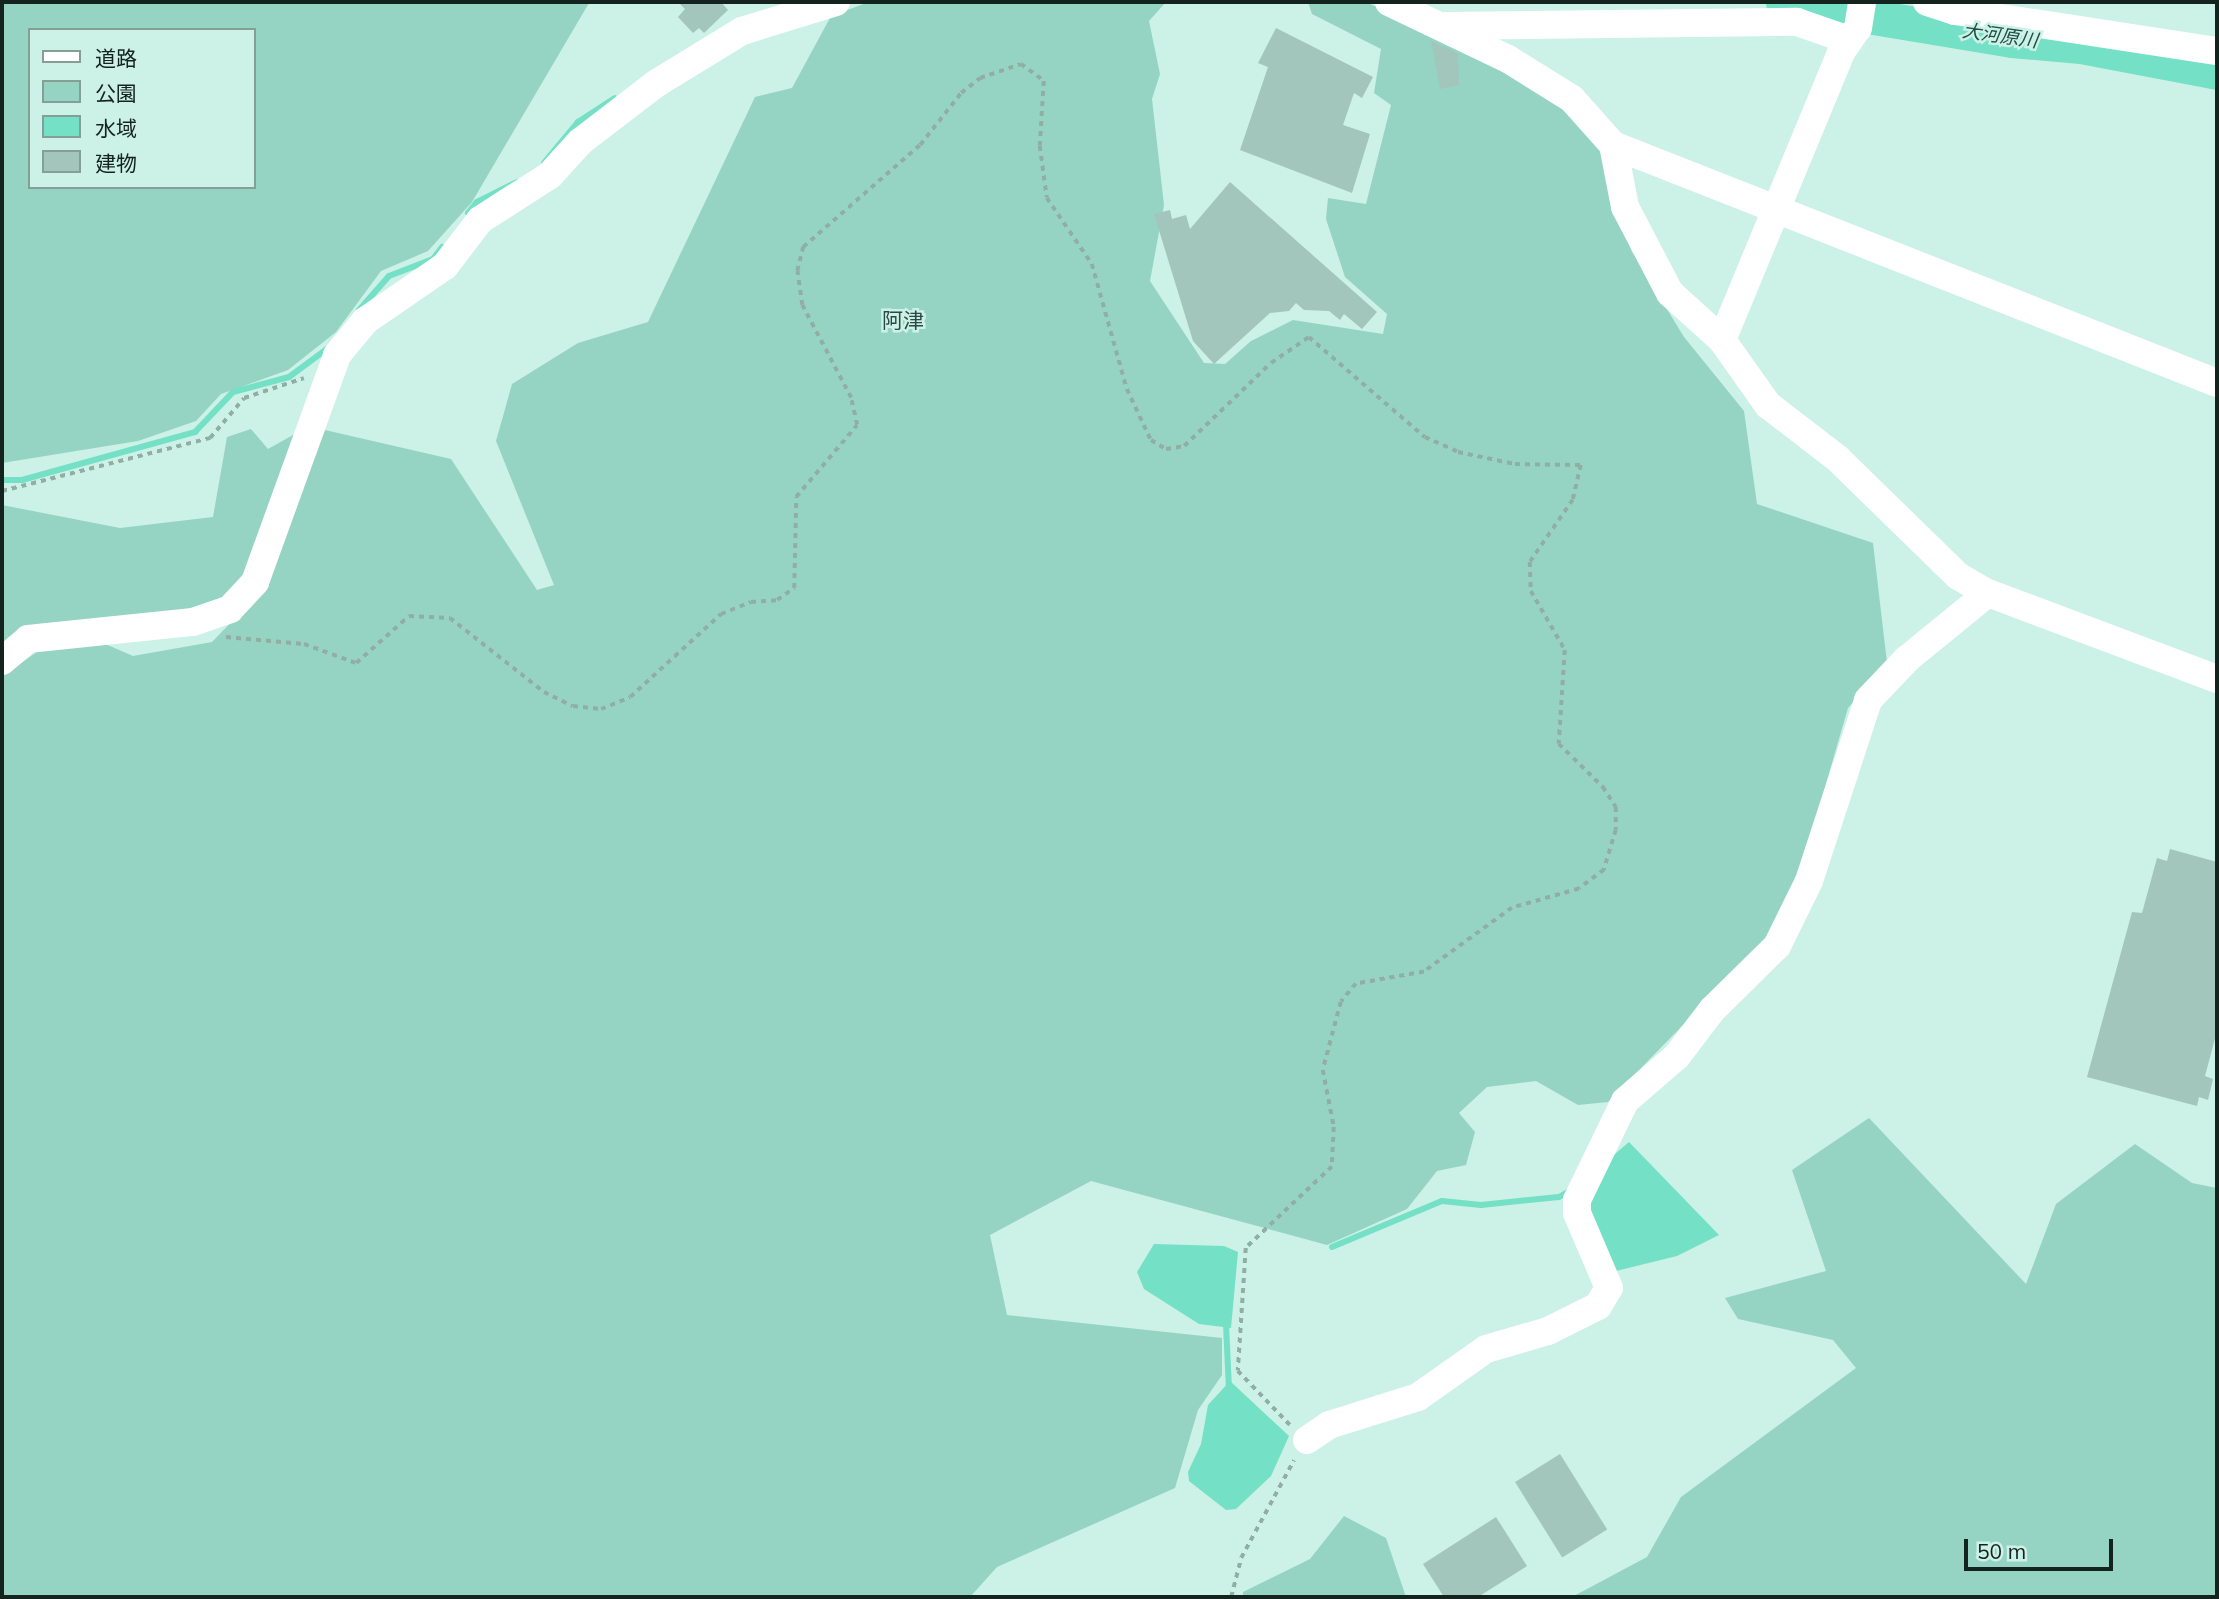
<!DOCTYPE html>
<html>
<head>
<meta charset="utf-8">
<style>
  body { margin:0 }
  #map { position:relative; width:2219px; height:1599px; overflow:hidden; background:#ccf1e6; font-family:Mulish,"Noto Sans JP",sans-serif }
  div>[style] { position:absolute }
  .green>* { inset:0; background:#95d4c3 }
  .water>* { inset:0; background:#74e0c6 }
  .stream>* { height:6px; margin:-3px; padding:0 3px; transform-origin:3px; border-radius:3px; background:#74e0c6 }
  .river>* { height:35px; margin:-17.5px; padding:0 17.5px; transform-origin:17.5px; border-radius:17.5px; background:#74e0c6 }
  .building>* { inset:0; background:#a2c6bb; transform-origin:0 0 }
  .path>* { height:3.5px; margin-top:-1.75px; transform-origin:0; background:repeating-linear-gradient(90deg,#91aea5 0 5px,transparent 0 10px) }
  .minor>* { height:28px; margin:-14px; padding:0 14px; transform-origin:14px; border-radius:14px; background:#fff }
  span { translate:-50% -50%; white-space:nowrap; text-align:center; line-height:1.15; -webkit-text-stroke:5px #ccf1e6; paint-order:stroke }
  .water-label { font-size:19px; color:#1f4e43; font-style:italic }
  .quarter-label { font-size:21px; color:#2a4a42 }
  .frame { position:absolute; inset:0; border:4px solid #15231f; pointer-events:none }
  .legend { position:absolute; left:28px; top:28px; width:228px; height:161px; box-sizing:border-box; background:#ccf1e6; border:2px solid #839f96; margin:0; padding:9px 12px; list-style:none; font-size:21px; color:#15231f }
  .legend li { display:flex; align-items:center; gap:14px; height:35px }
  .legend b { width:35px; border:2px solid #839f96 }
  .scale { position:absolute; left:1964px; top:1539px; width:149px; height:32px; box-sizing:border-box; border:4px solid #15231f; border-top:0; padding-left:9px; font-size:21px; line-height:24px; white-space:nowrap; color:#15231f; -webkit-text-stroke:5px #ccf1e6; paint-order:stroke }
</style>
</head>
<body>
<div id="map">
  <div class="green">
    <div style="clip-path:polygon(evenodd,2px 2px,588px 2px,589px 3px,472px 202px,428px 251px,381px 271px,336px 332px,288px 370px,221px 394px,196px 421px,138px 441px,2px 463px,2px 2px,30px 30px,254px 30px,254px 187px,30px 187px,30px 30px)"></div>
    <div style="clip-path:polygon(869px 2px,1166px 2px,1149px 21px,1160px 74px,1152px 99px,1164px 205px,1150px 281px,1204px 363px,1225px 364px,1251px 341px,1293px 320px,1383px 334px,1387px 314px,1345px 277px,1326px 219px,1328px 198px,1366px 204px,1391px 105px,1374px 93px,1381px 49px,1312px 14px,1308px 2px,1366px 2px,1493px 62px,1569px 109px,1602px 148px,1631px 250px,1684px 337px,1744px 411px,1757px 504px,1873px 543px,1887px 663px,1848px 708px,1787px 918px,1608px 1102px,1578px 1105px,1536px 1081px,1487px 1087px,1459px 1113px,1475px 1132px,1466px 1165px,1437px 1171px,1407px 1209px,1327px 1245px,1091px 1181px,990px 1235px,1007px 1315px,1222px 1338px,1222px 1375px,1198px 1410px,1175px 1488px,997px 1567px,970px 1597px,2px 1597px,2px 677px,38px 651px,103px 643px,133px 656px,212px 642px,243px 610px,272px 567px,325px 430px,451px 459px,537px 590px,554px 585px,496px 441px,512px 384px,578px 343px,648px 322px,755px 97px,792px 88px,831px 16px)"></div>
    <div style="clip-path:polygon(251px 429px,268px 449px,302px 430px,248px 579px,227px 601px,2px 647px,2px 505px,120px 528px,213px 517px,227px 437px)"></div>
    <div style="clip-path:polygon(1869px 1118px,2026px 1284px,2056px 1204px,2135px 1144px,2192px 1183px,2217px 1188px,2217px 1597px,1572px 1597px,1647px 1557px,1681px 1497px,1856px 1368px,1833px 1340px,1738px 1319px,1725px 1298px,1826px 1271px,1792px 1170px)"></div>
    <div style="clip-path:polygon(1344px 1516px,1386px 1538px,1406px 1597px,1243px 1597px,1243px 1592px,1310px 1559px)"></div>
  </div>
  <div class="water">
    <div style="clip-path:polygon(1629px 1142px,1719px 1235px,1677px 1256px,1612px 1272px,1604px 1261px,1586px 1195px,1609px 1159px)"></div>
    <div style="clip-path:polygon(1154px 1244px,1224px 1246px,1238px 1252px,1231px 1328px,1199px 1324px,1144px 1289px,1137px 1272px)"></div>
    <div style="clip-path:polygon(1230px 1381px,1289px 1436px,1271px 1476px,1236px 1509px,1226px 1510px,1189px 1481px,1188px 1472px,1201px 1444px,1208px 1405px)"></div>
  </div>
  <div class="stream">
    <div style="left:544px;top:163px;width:53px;rotate:-50.3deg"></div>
    <div style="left:578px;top:122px;width:44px;rotate:-33deg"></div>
    <div style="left:468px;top:213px;width:14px;rotate:-51deg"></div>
    <div style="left:477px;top:202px;width:45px;rotate:-26.6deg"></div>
    <div style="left:359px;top:310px;width:45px;rotate:-48.6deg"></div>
    <div style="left:389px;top:276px;width:47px;rotate:-21.1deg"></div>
    <div style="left:433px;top:259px;width:15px;rotate:-53deg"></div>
    <div style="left:2px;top:480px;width:20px"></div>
    <div style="left:22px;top:480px;width:180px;rotate:-15.5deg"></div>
    <div style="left:195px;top:432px;width:55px;rotate:-46.5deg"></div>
    <div style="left:233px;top:392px;width:58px;rotate:-15deg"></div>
    <div style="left:289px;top:377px;width:49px;rotate:-36.6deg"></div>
    <div style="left:1332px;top:1247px;width:119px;rotate:-22.7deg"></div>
    <div style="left:1442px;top:1201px;width:39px;rotate:6deg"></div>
    <div style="left:1481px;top:1205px;width:78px;rotate:-5.9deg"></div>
    <div style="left:1559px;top:1197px;width:13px;rotate:-29deg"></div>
    <div style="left:1226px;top:1324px;width:66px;rotate:87.4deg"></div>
  </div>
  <div class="river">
    <div style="left:1783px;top:2px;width:232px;rotate:9.4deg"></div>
    <div style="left:2012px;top:40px;width:69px;rotate:5deg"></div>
    <div style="left:2081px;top:46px;width:138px;rotate:10.8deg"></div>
  </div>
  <div class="building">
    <div style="clip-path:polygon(678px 2px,721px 2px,728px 10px,704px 33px,699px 28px,693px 33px,678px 17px,685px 9px)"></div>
    <div style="clip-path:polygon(1276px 28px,1373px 77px,1362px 98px,1354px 93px,1343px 125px,1370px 134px,1352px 193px,1240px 150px,1268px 67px,1258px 63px)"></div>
    <div style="clip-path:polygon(1431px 41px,1458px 53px,1459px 85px,1440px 89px)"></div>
    <div style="clip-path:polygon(1230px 182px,1377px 312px,1362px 329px,1344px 314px,1340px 320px,1329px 311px,1304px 310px,1296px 303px,1289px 311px,1270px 313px,1214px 364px,1193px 341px,1154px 214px,1170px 210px,1172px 219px,1186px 215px,1190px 229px)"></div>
    <div style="clip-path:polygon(2170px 849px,2217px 862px,2217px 1031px,2205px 1076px,2213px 1079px,2208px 1100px,2199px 1097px,2197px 1106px,2087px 1077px,2132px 912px,2142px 913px,2157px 858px,2167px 861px)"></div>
    <div style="left:1560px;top:1454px;width:89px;height:53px;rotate:58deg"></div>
    <div style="clip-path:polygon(1496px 1517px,1527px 1566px,1478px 1597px,1444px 1597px,1423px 1564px)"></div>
  </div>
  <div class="path">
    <div style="left:2px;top:491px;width:215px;rotate:-14.3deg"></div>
    <div style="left:210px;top:438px;width:52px;rotate:-49.6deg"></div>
    <div style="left:244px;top:398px;width:63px;rotate:-18.4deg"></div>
    <div style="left:226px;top:637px;width:78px;rotate:5.1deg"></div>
    <div style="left:304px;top:644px;width:55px;rotate:20.1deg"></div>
    <div style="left:356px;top:663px;width:71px;rotate:-41.6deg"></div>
    <div style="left:409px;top:616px;width:41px;rotate:2.8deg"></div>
    <div style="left:450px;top:618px;width:120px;rotate:38.2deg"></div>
    <div style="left:544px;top:692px;width:32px;rotate:26deg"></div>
    <div style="left:573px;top:706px;width:28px;rotate:6deg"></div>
    <div style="left:601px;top:709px;width:31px;rotate:-22deg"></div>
    <div style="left:630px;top:697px;width:123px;rotate:-42.4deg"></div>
    <div style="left:721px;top:614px;width:32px;rotate:-22deg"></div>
    <div style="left:751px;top:602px;width:26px;rotate:-4deg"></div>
    <div style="left:777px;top:600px;width:21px;rotate:-35deg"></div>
    <div style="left:794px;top:588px;width:91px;rotate:-88.7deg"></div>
    <div style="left:796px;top:497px;width:94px;rotate:-49.7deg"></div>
    <div style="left:857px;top:425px;width:28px;rotate:-103deg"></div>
    <div style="left:851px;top:398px;width:105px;rotate:-117.8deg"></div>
    <div style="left:802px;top:305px;width:34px;rotate:-98deg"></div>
    <div style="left:797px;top:271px;width:25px;rotate:-76deg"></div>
    <div style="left:803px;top:247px;width:155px;rotate:-41.1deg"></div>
    <div style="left:920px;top:145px;width:66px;rotate:-51.7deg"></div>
    <div style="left:961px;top:93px;width:24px;rotate:-38deg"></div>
    <div style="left:980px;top:78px;width:43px;rotate:-18.9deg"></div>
    <div style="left:1021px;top:64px;width:29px;rotate:36deg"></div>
    <div style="left:1044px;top:81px;width:65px;rotate:93.5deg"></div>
    <div style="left:1040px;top:146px;width:52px;rotate:82.3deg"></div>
    <div style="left:1047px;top:198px;width:80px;rotate:55.7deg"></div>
    <div style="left:1092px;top:264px;width:130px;rotate:74.4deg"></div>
    <div style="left:1127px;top:389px;width:56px;rotate:64.8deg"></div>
    <div style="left:1151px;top:440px;width:17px;rotate:31deg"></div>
    <div style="left:1166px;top:449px;width:18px;rotate:-9deg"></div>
    <div style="left:1184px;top:446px;width:120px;rotate:-43.7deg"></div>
    <div style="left:1271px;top:363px;width:46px;rotate:-34.4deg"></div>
    <div style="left:1309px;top:337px;width:153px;rotate:40.8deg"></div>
    <div style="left:1425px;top:437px;width:36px;rotate:24deg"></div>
    <div style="left:1458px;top:452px;width:58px;rotate:11.9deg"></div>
    <div style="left:1515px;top:464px;width:66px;rotate:0.9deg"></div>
    <div style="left:1581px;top:465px;width:36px;rotate:103deg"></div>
    <div style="left:1573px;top:500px;width:75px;rotate:124.7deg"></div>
    <div style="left:1530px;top:562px;width:29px;rotate:88deg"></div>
    <div style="left:1531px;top:591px;width:68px;rotate:60deg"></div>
    <div style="left:1565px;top:650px;width:94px;rotate:93.7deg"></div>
    <div style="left:1559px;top:744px;width:62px;rotate:44.3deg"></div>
    <div style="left:1603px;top:787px;width:24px;rotate:57deg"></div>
    <div style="left:1616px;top:807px;width:23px;rotate:90deg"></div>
    <div style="left:1616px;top:830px;width:42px;rotate:106.7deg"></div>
    <div style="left:1604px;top:870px;width:31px;rotate:143deg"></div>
    <div style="left:1579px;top:889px;width:70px;rotate:164.2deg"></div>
    <div style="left:1512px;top:908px;width:109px;rotate:144deg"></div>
    <div style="left:1424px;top:972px;width:69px;rotate:170deg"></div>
    <div style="left:1356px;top:984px;width:23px;rotate:130deg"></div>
    <div style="left:1341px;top:1002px;width:70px;rotate:104.8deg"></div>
    <div style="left:1323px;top:1070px;width:58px;rotate:79.1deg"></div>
    <div style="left:1334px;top:1127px;width:40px;rotate:92.9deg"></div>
    <div style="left:1332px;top:1167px;width:118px;rotate:136.7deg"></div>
    <div style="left:1246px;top:1248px;width:123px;rotate:93.7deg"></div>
    <div style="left:1238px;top:1371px;width:75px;rotate:46.1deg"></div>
    <div style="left:1231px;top:1597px;width:40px;rotate:-75.6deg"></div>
    <div style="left:1241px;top:1558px;width:111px;rotate:-61.6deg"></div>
  </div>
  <div class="minor">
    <div style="left:1389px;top:2px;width:132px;rotate:25.6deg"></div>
    <div style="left:1508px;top:59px;width:75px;rotate:32deg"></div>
    <div style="left:1572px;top:99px;width:62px;rotate:48.3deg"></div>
    <div style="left:1613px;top:145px;width:63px;rotate:79deg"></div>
    <div style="left:1625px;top:207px;width:97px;rotate:62.4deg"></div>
    <div style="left:1670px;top:293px;width:70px;rotate:42.1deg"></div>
    <div style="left:1722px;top:340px;width:80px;rotate:54.7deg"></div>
    <div style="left:1768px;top:405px;width:88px;rotate:37.6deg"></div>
    <div style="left:1838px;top:459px;width:168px;rotate:44.3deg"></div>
    <div style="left:1958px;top:576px;width:34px;rotate:30deg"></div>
    <div style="left:1988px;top:593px;width:245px;rotate:20.6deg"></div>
    <div style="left:1927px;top:2px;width:29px;rotate:18deg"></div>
    <div style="left:1955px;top:11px;width:265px;rotate:8.7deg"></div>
    <div style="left:1446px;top:26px;width:351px;rotate:-0.7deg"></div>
    <div style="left:1797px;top:22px;width:55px;rotate:19.1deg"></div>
    <div style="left:1613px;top:145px;width:649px;rotate:21.51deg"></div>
    <div style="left:1722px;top:340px;width:312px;rotate:-67.5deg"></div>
    <div style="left:1841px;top:52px;width:29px;rotate:-55deg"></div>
    <div style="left:1858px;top:28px;width:26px;rotate:-81deg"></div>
    <div style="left:2px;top:661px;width:34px;rotate:-40deg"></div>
    <div style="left:28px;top:639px;width:166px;rotate:-5.9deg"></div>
    <div style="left:193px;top:622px;width:39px;rotate:-19deg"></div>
    <div style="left:230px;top:609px;width:37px;rotate:-47deg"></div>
    <div style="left:255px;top:582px;width:241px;rotate:-70.1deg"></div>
    <div style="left:337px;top:355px;width:44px;rotate:-50.5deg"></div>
    <div style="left:365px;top:321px;width:97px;rotate:-34.5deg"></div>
    <div style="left:445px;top:266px;width:58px;rotate:-52.7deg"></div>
    <div style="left:480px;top:220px;width:83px;rotate:-32.7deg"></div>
    <div style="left:550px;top:175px;width:45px;rotate:-47.7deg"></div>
    <div style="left:580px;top:142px;width:97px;rotate:-37.5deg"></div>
    <div style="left:657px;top:83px;width:100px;rotate:-31.5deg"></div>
    <div style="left:742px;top:31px;width:98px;rotate:-17.1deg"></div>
    <div style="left:1307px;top:1440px;width:27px;rotate:-34deg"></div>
    <div style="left:1329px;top:1425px;width:93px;rotate:-17.5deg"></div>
    <div style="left:1418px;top:1397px;width:83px;rotate:-35.2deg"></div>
    <div style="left:1486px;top:1349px;width:65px;rotate:-16.2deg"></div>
    <div style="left:1548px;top:1331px;width:56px;rotate:-26.6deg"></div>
    <div style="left:1598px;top:1306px;width:21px;rotate:-59deg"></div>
    <div style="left:1609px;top:1288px;width:82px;rotate:-113.1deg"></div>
    <div style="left:1577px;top:1213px;width:13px;rotate:-90deg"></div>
    <div style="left:1577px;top:1200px;width:110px;rotate:-64.1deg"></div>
    <div style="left:1625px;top:1101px;width:69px;rotate:-40.9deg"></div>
    <div style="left:1677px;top:1056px;width:58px;rotate:-52.7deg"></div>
    <div style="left:1712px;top:1010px;width:91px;rotate:-44.6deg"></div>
    <div style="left:1777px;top:946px;width:72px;rotate:-63.8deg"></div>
    <div style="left:1809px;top:881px;width:190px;rotate:-71.9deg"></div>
    <div style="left:1868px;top:700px;width:57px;rotate:-46.4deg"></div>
    <div style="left:1907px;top:659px;width:104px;rotate:-39.2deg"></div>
  </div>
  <div class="water-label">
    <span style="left:2000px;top:36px;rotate:8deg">大河原川</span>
  </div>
  <div class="quarter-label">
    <span style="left:903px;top:320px">阿津</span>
  </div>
  <div class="frame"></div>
  <ul class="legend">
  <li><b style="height:9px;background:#fff"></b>道路</li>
  <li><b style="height:19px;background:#95d4c3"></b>公園</li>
  <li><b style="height:19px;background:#74e0c6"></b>水域</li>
  <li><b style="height:19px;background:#a2c6bb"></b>建物</li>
  </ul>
  <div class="scale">50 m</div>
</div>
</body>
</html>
